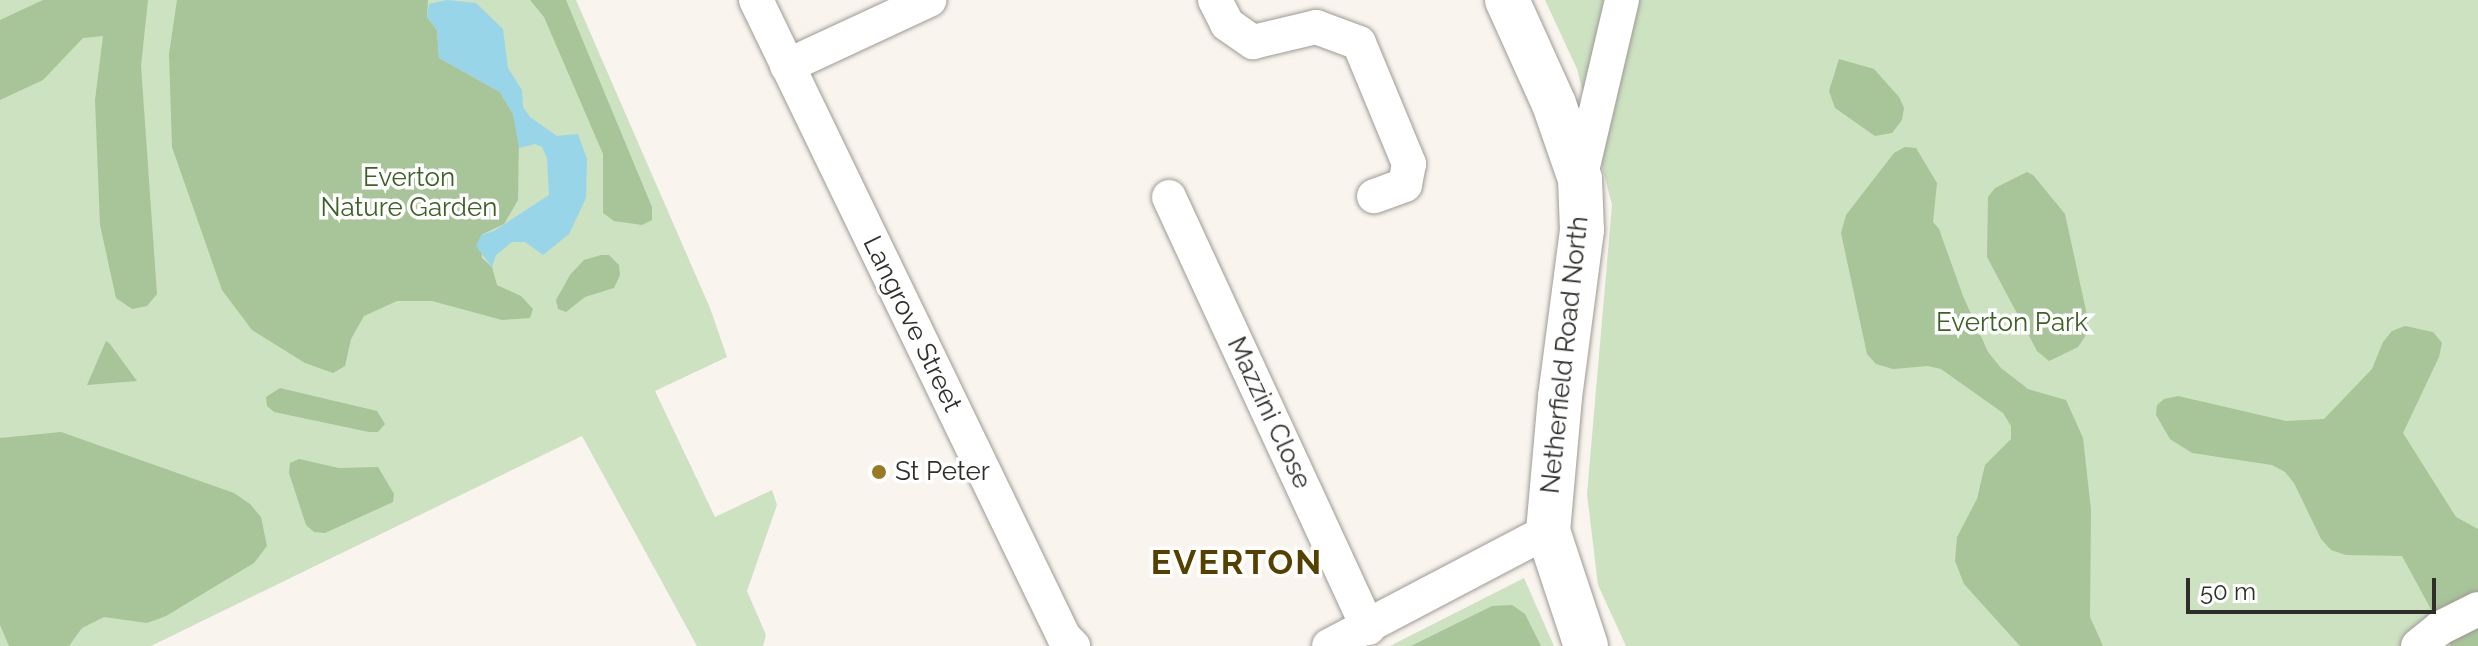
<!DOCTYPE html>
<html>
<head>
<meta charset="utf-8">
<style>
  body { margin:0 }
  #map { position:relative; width:2478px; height:646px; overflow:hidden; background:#f9f4ee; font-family:Raleway,sans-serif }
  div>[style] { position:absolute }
  .green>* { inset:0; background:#cce2c1 }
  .forest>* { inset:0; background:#a8c499 }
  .water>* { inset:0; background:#99d5e8 }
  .roads { filter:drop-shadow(0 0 2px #9e9a94) drop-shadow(0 0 2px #9e9a94) }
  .street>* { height:34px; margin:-17px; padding:0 17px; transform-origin:17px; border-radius:17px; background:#fff }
  .secondary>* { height:44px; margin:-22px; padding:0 22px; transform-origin:22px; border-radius:22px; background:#fff }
  .dots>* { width:22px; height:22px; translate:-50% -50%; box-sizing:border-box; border:4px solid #fff; border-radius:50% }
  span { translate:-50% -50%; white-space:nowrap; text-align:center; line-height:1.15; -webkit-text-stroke:7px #fff; paint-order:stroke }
  .park-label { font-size:26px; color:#3e6126 }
  .street-label { font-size:26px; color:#2f2e2b }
  .poi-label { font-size:26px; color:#2f2e2b }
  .left { translate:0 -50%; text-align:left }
  .district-label { font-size:34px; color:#564000; font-weight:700; letter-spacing:2px }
  .scale { position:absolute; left:2186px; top:578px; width:250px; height:36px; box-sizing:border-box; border:4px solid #2f2e2b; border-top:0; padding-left:10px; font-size:24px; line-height:28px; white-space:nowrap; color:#2f2e2b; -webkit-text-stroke:6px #fff; paint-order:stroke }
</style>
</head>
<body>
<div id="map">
  <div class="green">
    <div style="clip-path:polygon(0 0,576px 0,710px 308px,727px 357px,655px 391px,715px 517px,772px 490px,777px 505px,747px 591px,766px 635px,763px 646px,697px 646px,582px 436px,151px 646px,0 646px)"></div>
    <div style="clip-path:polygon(1545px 0,2478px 0,2478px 646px,1626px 646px,1598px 585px,1587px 494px,1612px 205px,1577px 69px)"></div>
    <div style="clip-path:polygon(1524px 578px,1554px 646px,1390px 646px)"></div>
  </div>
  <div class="forest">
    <div style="clip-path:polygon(43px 0,148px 0,141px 66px,157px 294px,147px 306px,132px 309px,116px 298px,100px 225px,95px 100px,103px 36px,83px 38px,43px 80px,0 100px,0 20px)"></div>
    <div style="clip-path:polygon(177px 0,428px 0,427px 17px,437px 30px,439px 58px,500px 92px,513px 114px,519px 135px,518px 200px,504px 224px,481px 235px,482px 258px,492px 267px,497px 285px,521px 296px,533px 309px,530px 318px,502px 320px,432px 301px,397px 301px,364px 316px,351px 339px,345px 366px,333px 373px,305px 363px,252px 330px,222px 290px,172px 147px,169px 54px)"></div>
    <div style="clip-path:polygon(530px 0,566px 0,652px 207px,652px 220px,642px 225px,614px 221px,603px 213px,603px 154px,544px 17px)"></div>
    <div style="clip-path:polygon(1839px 59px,1874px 69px,1899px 97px,1904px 108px,1902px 120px,1892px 133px,1875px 136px,1835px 108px,1829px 91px)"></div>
    <div style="clip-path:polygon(1905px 147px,1916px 148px,1937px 183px,1933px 222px,1939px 229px,1963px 296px,1988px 352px,2001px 368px,2028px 389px,2066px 400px,2083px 438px,2091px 510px,2090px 617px,2103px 646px,2020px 646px,1964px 584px,1955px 561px,1957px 537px,1977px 499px,1985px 465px,2011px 439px,2011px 426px,2003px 413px,1941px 369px,1928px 366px,1893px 369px,1876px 364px,1867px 354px,1841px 233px,1846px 215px,1894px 153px)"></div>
    <div style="clip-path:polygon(2027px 172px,2033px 175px,2065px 214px,2088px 320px,2086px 335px,2078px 347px,2049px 361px,2037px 351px,1987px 257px,1988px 197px,1995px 188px)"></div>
    <div style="clip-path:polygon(601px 255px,609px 255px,619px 265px,620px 275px,614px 288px,585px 297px,566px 312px,558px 309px,556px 300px,570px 275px,584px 260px)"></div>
    <div style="clip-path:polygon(2405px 326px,2433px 332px,2442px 343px,2439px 357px,2403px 433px,2456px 517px,2478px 529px,2478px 646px,2451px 646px,2402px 556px,2346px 555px,2331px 550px,2321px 539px,2294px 483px,2285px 472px,2272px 465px,2192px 453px,2170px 439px,2156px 415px,2157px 405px,2164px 399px,2178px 396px,2286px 421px,2324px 419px,2372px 369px,2383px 342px,2392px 331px)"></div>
    <div style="clip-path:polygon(106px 341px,110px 344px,137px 381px,87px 385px)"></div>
    <div style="clip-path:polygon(280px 388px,377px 411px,385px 424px,378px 432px,369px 432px,274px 412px,267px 406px,266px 397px)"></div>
    <div style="clip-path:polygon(61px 432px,234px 493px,250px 504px,261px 517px,267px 546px,254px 563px,166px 616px,147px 623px,104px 617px,82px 628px,69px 646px,9px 646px,0 625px,0 438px)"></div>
    <div style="clip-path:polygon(299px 459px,339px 468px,378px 467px,394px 494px,393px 502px,325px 533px,314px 532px,306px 525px,289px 473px,290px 463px)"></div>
    <div style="clip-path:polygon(1512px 605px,1525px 614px,1541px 646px,1411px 646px,1492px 606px)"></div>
  </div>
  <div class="water">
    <div style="clip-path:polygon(447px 0,476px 3px,503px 29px,508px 68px,522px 90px,523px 107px,530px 117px,557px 136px,578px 134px,587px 159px,586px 198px,569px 234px,543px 255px,525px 242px,512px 242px,496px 255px,492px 267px,476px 246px,481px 235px,494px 231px,549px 195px,547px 158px,542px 147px,535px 144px,519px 148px,513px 114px,500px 92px,439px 58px,437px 30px,427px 17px,429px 4px)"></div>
  </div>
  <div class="roads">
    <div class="street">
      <div style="left:756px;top:0;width:708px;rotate:64.2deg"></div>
      <div style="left:1064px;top:637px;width:13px;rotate:45deg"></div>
      <div style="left:1215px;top:0;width:27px;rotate:63deg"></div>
      <div style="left:1227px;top:24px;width:32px;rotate:35deg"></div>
      <div style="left:1253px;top:42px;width:65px;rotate:-13.4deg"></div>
      <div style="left:1316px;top:27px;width:46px;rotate:20.4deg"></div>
      <div style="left:1359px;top:43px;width:131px;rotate:67.5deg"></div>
      <div style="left:1409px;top:164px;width:21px;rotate:101deg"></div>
      <div style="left:1405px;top:185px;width:33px;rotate:160deg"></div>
      <div style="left:787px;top:66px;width:157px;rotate:-24.9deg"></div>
      <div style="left:1580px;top:179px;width:184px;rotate:-76.8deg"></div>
      <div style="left:1169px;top:197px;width:475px;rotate:65.2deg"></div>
      <div style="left:1329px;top:646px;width:247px;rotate:-27.7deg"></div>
      <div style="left:2418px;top:646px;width:28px;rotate:-39deg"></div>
      <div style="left:2440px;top:628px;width:42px;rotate:-26.6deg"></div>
    </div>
    <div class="secondary">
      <div style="left:1507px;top:0;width:114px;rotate:65.7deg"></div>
      <div style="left:1554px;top:104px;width:79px;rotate:70.9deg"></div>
      <div style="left:1580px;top:179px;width:51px;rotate:87.8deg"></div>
      <div style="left:1582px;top:230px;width:168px;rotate:97.5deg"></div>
      <div style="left:1560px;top:397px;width:135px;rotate:95.1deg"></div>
      <div style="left:1548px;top:531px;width:121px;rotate:71.7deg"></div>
    </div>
  </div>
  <div class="dots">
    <div style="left:879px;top:472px;background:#9a7923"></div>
  </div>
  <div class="park-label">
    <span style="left:409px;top:193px">Everton<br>Nature Garden</span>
    <span style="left:2012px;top:323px">Everton Park</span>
  </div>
  <div class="street-label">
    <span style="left:912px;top:324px;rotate:64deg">Langrove Street</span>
    <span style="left:1565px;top:355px;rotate:-84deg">Netherfield Road North</span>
    <span style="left:1269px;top:413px;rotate:65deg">Mazzini Close</span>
  </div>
  <div class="poi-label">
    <span class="left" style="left:895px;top:472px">St Peter</span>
  </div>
  <div class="district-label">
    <span style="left:1237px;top:563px">EVERTON</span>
  </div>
  <div class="scale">50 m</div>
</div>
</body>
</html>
